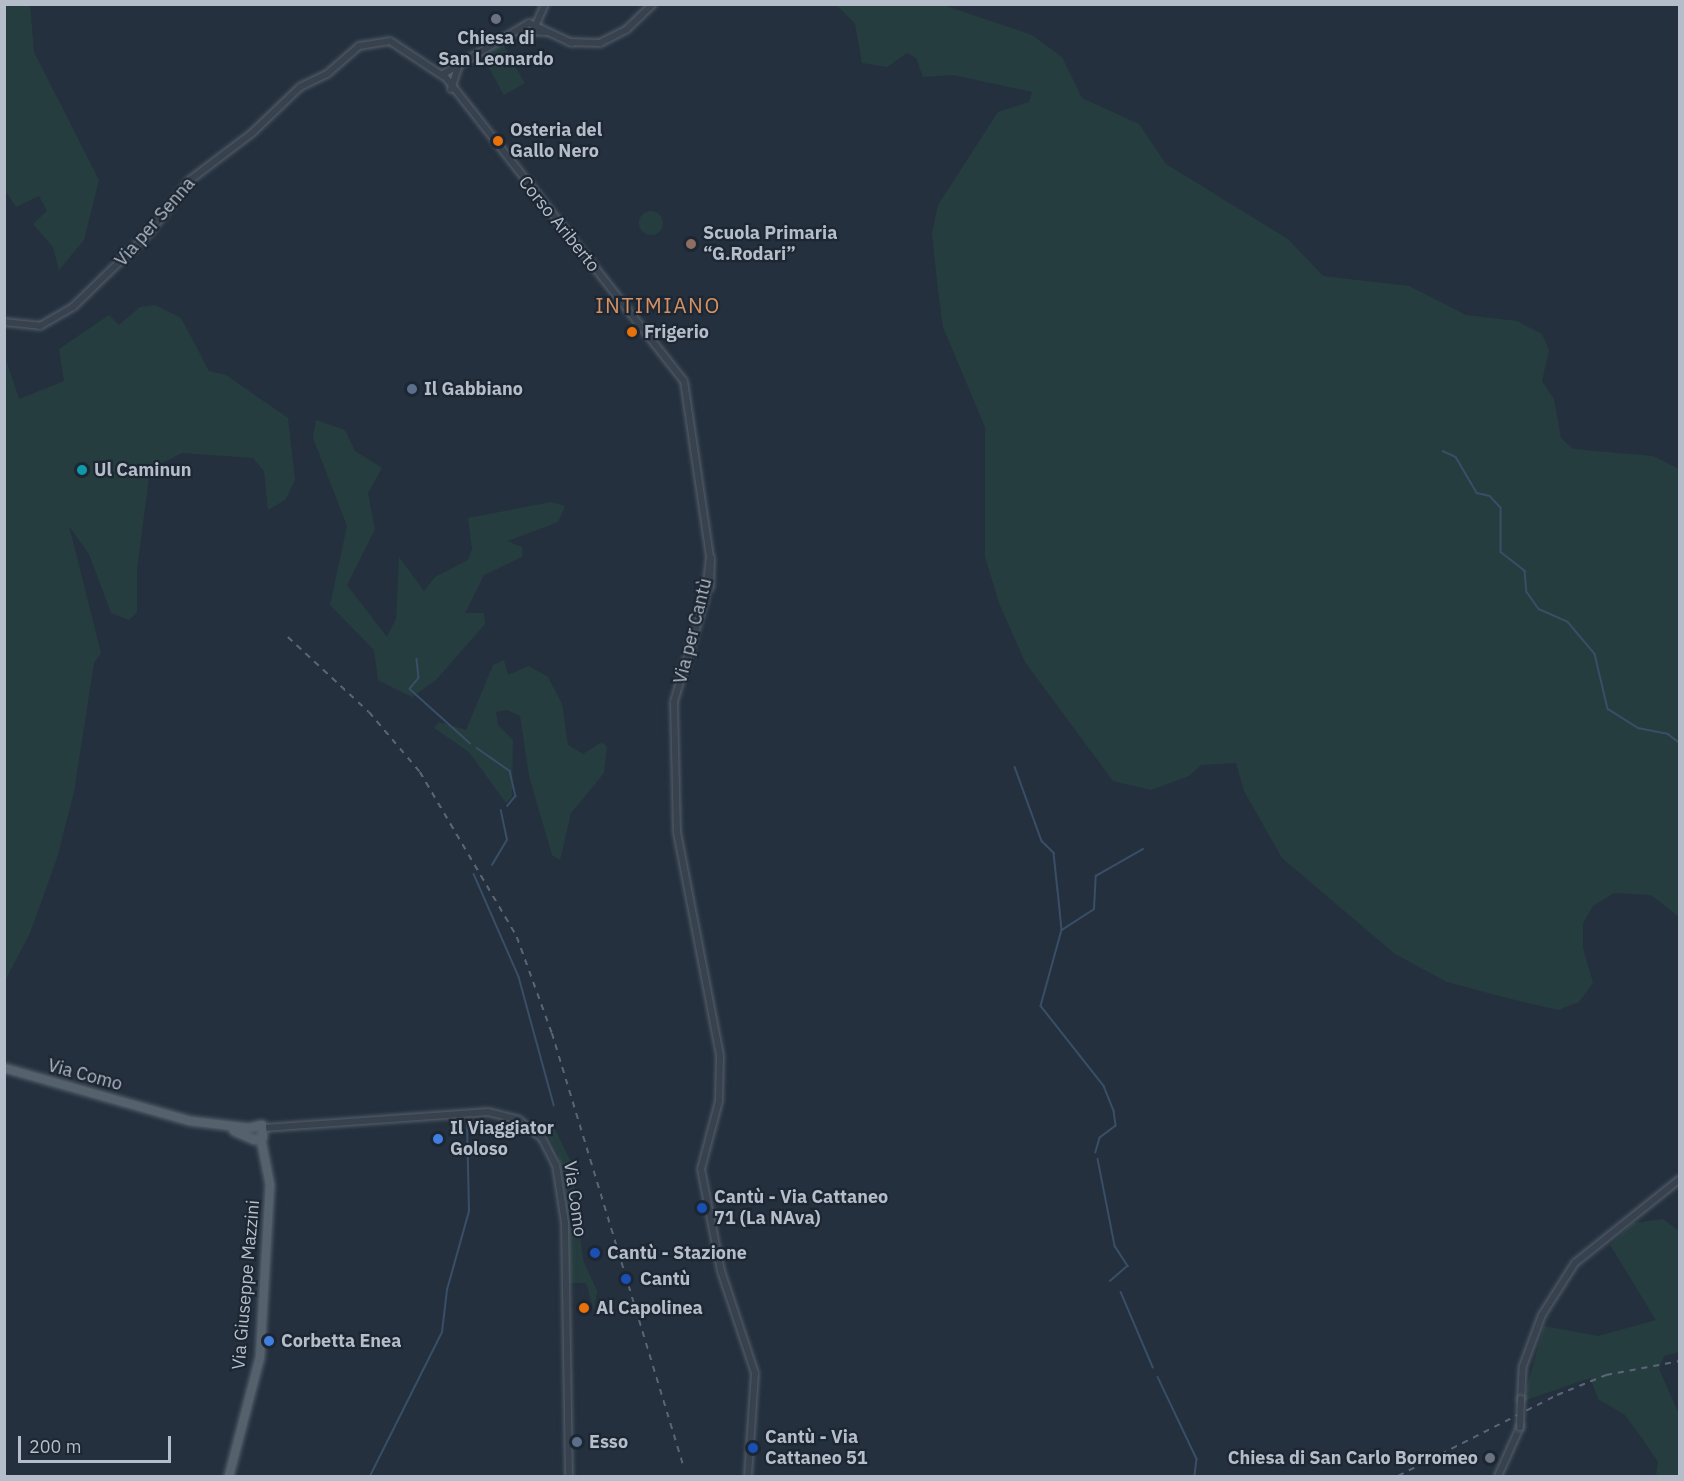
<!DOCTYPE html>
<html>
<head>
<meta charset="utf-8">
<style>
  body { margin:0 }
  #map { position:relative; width:1684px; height:1481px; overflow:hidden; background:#24303e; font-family:"IBM Plex Sans",sans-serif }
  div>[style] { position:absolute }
  .green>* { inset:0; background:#263d3f; transform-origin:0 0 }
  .round { border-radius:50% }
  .stream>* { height:1.5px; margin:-0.75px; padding:0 0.75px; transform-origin:0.75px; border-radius:0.75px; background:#394e67 }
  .roads { filter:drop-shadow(0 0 2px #56606c) drop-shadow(0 0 2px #56606c) }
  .minor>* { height:6px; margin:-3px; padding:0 3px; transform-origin:3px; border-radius:3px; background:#38424e }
  .major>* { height:8px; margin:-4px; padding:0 4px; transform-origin:4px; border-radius:4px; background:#56616e }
  .rail>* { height:1.5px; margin-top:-0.75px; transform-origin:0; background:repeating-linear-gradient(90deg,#5a6675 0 6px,transparent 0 12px) }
  .bridges { filter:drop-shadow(0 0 2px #56606c) drop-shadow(0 0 2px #56606c) }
  .minor-bridge>* { height:6px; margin:-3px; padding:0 3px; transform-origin:3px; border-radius:3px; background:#38424e }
  .dots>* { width:16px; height:16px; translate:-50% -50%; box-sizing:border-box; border:3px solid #1d2733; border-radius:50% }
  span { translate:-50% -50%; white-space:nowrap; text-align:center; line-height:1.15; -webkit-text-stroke:4.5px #1d2733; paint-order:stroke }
  .poi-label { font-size:18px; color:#b4bdc9; font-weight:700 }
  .left { translate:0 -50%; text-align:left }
  .right { translate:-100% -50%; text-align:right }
  .street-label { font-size:18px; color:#b4bdc9 }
  .quarter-label { font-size:21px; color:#d69162; letter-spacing:1.5px }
  .frame { position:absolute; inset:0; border:6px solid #b4bdc9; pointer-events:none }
  .scale { position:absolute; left:18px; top:1436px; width:153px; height:27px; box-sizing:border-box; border:3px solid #b4bdc9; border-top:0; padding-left:8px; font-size:18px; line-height:21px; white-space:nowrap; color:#b4bdc9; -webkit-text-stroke:4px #1d2733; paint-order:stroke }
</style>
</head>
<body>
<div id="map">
  <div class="green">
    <div style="clip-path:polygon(4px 5px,30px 5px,34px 52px,99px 180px,84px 240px,59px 270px,53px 247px,33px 224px,47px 211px,39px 196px,16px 207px,5px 190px)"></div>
    <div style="clip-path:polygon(837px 5px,943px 5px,1032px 35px,1062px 57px,1082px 98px,1139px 124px,1166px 164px,1288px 239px,1323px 276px,1409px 286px,1466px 315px,1517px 321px,1542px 334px,1549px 350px,1542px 381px,1554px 399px,1561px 438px,1573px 449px,1653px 456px,1679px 469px,1679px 917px,1651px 895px,1614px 893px,1593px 906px,1583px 923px,1583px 948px,1593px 983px,1579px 1002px,1558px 1010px,1507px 998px,1447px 982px,1395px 954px,1282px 858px,1244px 791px,1236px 763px,1201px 765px,1189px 776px,1151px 790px,1113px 781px,1025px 662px,999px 603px,985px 557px,985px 427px,943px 327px,937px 282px,932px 233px,938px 205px,998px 112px,1029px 102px,1032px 92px,953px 75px,923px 77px,916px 58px,907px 53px,887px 67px,862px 63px,855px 24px)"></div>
    <div style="left:503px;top:44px;width:45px;height:24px;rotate:61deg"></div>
    <div class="round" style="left:639px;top:211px;width:24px;height:24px"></div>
    <div style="clip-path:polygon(155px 305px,181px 318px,209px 371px,226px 375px,288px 418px,295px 480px,285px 500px,268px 510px,264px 471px,253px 458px,182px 453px,150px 469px,137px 570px,137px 612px,129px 620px,111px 613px,89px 554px,69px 526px,101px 653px,94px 663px,74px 792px,57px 858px,30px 933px,5px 981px,5px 357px,19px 399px,64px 381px,59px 349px,109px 315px,119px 325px,140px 307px)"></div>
    <div style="clip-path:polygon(316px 420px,345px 430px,355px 451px,382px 468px,368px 493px,375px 529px,347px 585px,387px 637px,396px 619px,399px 557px,424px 591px,435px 577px,468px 560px,472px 549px,468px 518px,551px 502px,565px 506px,558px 522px,507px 541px,522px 547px,522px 557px,484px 575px,465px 613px,484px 613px,485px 624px,435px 681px,412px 697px,378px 680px,374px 650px,330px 605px,347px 526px,313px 438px)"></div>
    <div style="clip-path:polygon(504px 660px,508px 675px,529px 666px,548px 677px,562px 704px,568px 745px,583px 754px,602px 742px,607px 747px,604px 773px,571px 813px,560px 860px,552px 855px,529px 776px,520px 716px,507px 710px,496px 712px,498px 725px,513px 740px,512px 797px,506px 803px,469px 752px,434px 728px,439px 722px,466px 730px,493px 665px)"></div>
    <div style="clip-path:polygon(554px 1127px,571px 1162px,583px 1260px,597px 1291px,594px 1311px,586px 1283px,570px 1283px,565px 1193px,558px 1153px,548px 1135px)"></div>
    <div style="clip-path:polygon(1663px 1219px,1679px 1231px,1679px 1352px,1664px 1356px,1659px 1369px,1679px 1414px,1679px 1476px,1656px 1476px,1658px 1462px,1642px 1438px,1624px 1414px,1599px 1400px,1590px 1378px,1523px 1401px,1544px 1326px,1598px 1336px,1656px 1320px,1610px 1245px,1633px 1223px)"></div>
  </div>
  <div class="stream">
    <div style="left:1443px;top:451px;width:14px;rotate:25deg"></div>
    <div style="left:1456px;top:457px;width:42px;rotate:59.7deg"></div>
    <div style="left:1477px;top:493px;width:13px;rotate:13deg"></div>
    <div style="left:1490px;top:496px;width:16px;rotate:47deg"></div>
    <div style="left:1501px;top:508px;width:44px;rotate:90deg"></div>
    <div style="left:1501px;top:552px;width:31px;rotate:38deg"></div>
    <div style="left:1525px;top:571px;width:21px;rotate:85deg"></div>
    <div style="left:1527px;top:592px;width:21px;rotate:55deg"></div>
    <div style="left:1539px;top:609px;width:32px;rotate:24deg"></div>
    <div style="left:1568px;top:622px;width:42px;rotate:49.8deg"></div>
    <div style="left:1595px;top:654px;width:57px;rotate:76.7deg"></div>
    <div style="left:1608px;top:709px;width:36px;rotate:32deg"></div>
    <div style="left:1638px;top:728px;width:31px;rotate:11deg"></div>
    <div style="left:1668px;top:734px;width:15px;rotate:37deg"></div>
    <div style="left:417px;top:659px;width:19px;rotate:84deg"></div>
    <div style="left:419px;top:678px;width:14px;rotate:129deg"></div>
    <div style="left:410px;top:689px;width:81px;rotate:42deg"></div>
    <div style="left:477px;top:748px;width:40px;rotate:34.9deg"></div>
    <div style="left:510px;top:771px;width:26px;rotate:77deg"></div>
    <div style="left:516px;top:796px;width:13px;rotate:129deg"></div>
    <div style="left:1015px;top:767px;width:79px;rotate:70deg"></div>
    <div style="left:1042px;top:841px;width:17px;rotate:45deg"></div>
    <div style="left:1054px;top:853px;width:37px;rotate:84deg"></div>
    <div style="left:1058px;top:890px;width:40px;rotate:84.3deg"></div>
    <div style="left:1062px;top:930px;width:79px;rotate:105.4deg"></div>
    <div style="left:1041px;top:1006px;width:102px;rotate:51.8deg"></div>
    <div style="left:1104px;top:1086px;width:27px;rotate:68deg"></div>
    <div style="left:1114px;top:1111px;width:15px;rotate:82deg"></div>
    <div style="left:1116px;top:1126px;width:20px;rotate:143deg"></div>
    <div style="left:1100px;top:1138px;width:15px;rotate:106deg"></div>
    <div style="left:492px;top:865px;width:29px;rotate:-59deg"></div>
    <div style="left:507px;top:840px;width:30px;rotate:-102deg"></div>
    <div style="left:474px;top:874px;width:112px;rotate:66.4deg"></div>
    <div style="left:519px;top:977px;width:133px;rotate:74.7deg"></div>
    <div style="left:1062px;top:930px;width:38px;rotate:-33deg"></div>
    <div style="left:1094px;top:909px;width:33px;rotate:-87deg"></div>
    <div style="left:1096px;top:876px;width:54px;rotate:-29.9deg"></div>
    <div style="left:1098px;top:1159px;width:89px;rotate:78.9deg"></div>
    <div style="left:1115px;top:1246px;width:24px;rotate:57deg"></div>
    <div style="left:1128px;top:1266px;width:23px;rotate:139deg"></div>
    <div style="left:1121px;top:1292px;width:82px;rotate:66.9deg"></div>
    <div style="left:1158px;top:1377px;width:91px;rotate:64.6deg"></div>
    <div style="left:1197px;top:1459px;width:17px;rotate:97deg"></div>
    <div style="left:370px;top:1476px;width:161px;rotate:-63.4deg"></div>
    <div style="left:442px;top:1332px;width:42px;rotate:-83.2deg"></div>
    <div style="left:447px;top:1290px;width:82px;rotate:-74.4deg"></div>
    <div style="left:469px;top:1211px;width:87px;rotate:-91.3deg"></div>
  </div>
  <div class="roads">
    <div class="minor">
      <div style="left:537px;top:22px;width:20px;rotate:-66deg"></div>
      <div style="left:519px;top:31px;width:27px;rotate:2deg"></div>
      <div style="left:569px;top:42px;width:31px;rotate:2deg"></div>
      <div style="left:600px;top:43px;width:30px;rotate:-27deg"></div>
      <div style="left:627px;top:29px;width:36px;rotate:-44deg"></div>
      <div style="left:572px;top:43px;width:47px;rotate:-155.1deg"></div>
      <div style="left:529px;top:23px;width:100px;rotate:149.3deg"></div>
      <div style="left:443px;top:74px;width:390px;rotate:51.9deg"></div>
      <div style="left:684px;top:381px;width:178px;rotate:81.6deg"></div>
      <div style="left:710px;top:557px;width:42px;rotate:96.8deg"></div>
      <div style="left:705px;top:599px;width:108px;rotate:106.8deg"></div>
      <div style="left:674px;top:702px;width:130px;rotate:88.7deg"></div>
      <div style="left:677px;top:832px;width:228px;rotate:79.1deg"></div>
      <div style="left:720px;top:1056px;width:45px;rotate:91.3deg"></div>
      <div style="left:719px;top:1101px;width:70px;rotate:104.8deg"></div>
      <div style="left:701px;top:1169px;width:104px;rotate:78.9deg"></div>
      <div style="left:721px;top:1271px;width:108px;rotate:71.6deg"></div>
      <div style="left:755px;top:1373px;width:103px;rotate:93.9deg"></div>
      <div style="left:451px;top:89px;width:25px;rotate:-72deg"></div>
      <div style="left:4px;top:322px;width:36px;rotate:6deg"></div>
      <div style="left:40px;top:326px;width:38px;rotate:-30deg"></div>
      <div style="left:73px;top:307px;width:107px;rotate:-44.2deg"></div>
      <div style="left:150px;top:232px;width:66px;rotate:-52.4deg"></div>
      <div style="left:190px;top:180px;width:78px;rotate:-37.2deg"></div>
      <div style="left:252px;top:133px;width:66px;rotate:-43.8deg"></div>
      <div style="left:300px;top:87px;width:30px;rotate:-26deg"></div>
      <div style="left:327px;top:74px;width:43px;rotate:-41.2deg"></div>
      <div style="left:359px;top:46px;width:31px;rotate:-9deg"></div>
      <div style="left:390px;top:41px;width:64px;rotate:33.4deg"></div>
      <div style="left:710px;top:588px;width:30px;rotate:-88deg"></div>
      <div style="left:264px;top:1128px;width:225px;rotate:-4.1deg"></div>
      <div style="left:488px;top:1112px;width:32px;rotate:14deg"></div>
      <div style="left:519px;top:1120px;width:29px;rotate:38deg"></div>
      <div style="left:542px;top:1138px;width:30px;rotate:63deg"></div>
      <div style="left:556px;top:1165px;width:59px;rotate:81.2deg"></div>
      <div style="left:565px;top:1223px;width:253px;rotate:89.1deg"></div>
      <div style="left:1521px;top:1399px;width:33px;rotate:-87deg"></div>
      <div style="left:1523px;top:1366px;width:54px;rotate:-69.6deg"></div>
      <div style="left:1542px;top:1315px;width:62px;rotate:-57.6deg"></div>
      <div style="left:1575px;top:1263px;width:134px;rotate:-38.7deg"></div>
      <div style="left:1498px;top:1476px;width:54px;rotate:-65.8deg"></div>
    </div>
    <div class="major">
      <div style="left:4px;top:1068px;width:193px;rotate:15.9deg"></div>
      <div style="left:190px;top:1121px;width:59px;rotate:6.8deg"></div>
      <div style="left:234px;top:1131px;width:22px;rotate:24deg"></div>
      <div style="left:254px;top:1140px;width:9px;rotate:-18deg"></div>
      <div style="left:263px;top:1137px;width:12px;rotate:-95deg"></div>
      <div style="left:262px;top:1125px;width:13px;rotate:167deg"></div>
      <div style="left:229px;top:1476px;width:123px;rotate:-75.4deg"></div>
      <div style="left:260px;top:1357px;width:172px;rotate:-86.7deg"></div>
      <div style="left:270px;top:1185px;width:47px;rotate:-101.1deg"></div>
    </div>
  </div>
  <div class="rail">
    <div style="left:288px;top:637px;width:110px;rotate:42.8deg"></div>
    <div style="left:369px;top:712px;width:79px;rotate:49.6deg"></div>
    <div style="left:420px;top:772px;width:191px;rotate:59.5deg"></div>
    <div style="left:517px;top:937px;width:102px;rotate:70deg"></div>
    <div style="left:552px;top:1033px;width:454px;rotate:73.1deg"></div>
    <div style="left:1398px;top:1476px;width:178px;rotate:-27deg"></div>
    <div style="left:1557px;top:1395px;width:53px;rotate:-22.2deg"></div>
    <div style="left:1606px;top:1375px;width:75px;rotate:-10.7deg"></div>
  </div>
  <div class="bridges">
    <div class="minor-bridge">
      <div style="left:1520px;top:1427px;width:28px;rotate:-88deg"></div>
    </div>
  </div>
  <div class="dots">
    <div style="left:496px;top:19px;background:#6b7280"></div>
    <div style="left:498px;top:141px;background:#e8710a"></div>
    <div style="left:691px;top:244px;background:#8d6e63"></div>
    <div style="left:632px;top:332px;background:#e8710a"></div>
    <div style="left:412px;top:389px;background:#5c6f8a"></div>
    <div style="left:82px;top:470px;background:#0f9aa8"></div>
    <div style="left:438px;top:1139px;background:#3f7fe0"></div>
    <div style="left:702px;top:1208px;background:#1a4fb4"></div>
    <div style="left:595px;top:1253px;background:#1a4fb4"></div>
    <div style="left:626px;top:1279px;background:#1a4fb4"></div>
    <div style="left:584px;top:1308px;background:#e8710a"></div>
    <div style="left:269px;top:1341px;background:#3f7fe0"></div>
    <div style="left:577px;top:1442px;background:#5c6f8a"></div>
    <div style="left:753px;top:1448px;background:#1a4fb4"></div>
    <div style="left:1490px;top:1458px;background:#6b7280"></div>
  </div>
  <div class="poi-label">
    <span style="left:496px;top:49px">Chiesa di<br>San Leonardo</span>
    <span class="left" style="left:510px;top:141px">Osteria del<br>Gallo Nero</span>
    <span class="left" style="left:703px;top:244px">Scuola Primaria<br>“G.Rodari”</span>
    <span class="left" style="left:644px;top:332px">Frigerio</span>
    <span class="left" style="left:424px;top:389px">Il Gabbiano</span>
    <span class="left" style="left:94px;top:470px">Ul Caminun</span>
    <span class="left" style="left:450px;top:1139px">Il Viaggiator<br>Goloso</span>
    <span class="left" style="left:714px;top:1208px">Cantù - Via Cattaneo<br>71 (La NAva)</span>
    <span class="left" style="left:607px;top:1253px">Cantù - Stazione</span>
    <span class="left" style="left:640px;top:1279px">Cantù</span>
    <span class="left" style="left:596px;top:1308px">Al Capolinea</span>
    <span class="left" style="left:281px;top:1341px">Corbetta Enea</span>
    <span class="left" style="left:765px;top:1448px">Cantù - Via<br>Cattaneo 51</span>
    <span class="left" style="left:589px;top:1442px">Esso</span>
    <span class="right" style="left:1478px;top:1458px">Chiesa di San Carlo Borromeo</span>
  </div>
  <div class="street-label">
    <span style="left:155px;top:222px;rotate:-49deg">Via per Senna</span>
    <span style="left:559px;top:224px;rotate:51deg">Corso Ariberto</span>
    <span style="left:693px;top:631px;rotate:-76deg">Via per Cantù</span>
    <span style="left:85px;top:1075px;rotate:15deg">Via Como</span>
    <span style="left:575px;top:1199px;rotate:82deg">Via Como</span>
    <span style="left:246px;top:1285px;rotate:-85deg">Via Giuseppe Mazzini</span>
  </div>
  <div class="quarter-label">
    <span style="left:658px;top:305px">INTIMIANO</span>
  </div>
  <div class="frame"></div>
  <div class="scale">200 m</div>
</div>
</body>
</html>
